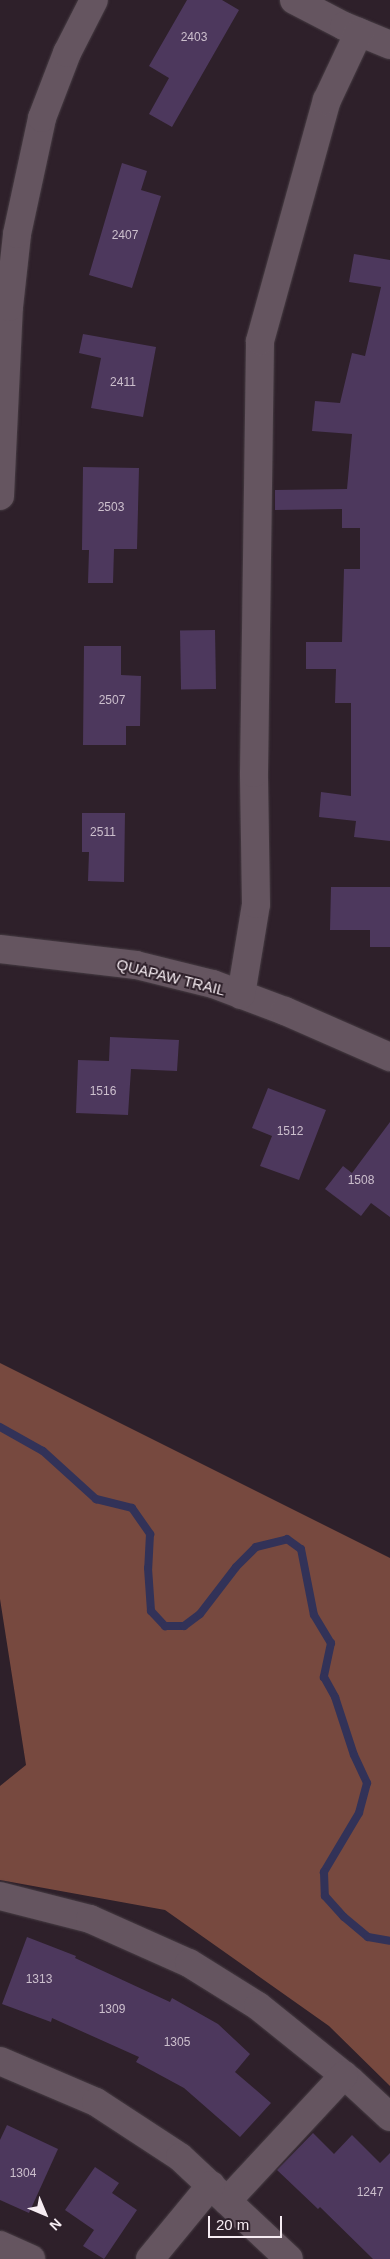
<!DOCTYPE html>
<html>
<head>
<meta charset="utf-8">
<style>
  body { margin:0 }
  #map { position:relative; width:390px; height:2259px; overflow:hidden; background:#2e202a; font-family:Arial,sans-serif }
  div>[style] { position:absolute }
  .forest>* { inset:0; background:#77493f }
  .stream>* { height:8px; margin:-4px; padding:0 4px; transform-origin:4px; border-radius:4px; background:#323258 }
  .building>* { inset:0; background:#4d385d; transform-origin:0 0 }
  .roads { filter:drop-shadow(0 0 1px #463c43) drop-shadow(0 0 1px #463c43) }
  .minor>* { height:28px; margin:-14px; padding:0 14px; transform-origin:14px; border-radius:14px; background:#655560 }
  span { translate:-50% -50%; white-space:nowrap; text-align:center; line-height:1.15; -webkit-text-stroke:4px #2e202a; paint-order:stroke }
  .number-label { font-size:12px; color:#ccbfcd }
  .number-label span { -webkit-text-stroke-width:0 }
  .street-label { font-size:15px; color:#f6ecf2 }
  .north { position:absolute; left:20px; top:2189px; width:50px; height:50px; -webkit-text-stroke:4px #2e202a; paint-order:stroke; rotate:135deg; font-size:14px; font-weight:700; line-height:20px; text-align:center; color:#f6ecf2 }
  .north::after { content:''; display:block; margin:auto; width:18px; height:22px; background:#f6ecf2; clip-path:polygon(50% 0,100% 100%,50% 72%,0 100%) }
  .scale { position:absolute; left:208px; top:2216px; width:74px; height:22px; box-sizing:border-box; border:2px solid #f6ecf2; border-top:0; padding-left:6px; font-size:15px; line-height:18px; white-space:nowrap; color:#f6ecf2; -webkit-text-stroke:4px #2e202a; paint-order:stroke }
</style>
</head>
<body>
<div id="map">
  <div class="forest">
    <div style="clip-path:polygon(0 1363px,390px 1558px,390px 2086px,329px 2026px,165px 1910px,0 1880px,0 1786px,26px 1765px,0 1599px)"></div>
  </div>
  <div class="stream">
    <div style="left:0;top:1427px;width:49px;rotate:29.2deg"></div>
    <div style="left:43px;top:1451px;width:72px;rotate:42.2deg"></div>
    <div style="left:96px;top:1499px;width:37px;rotate:14deg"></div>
    <div style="left:132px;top:1508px;width:32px;rotate:55deg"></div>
    <div style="left:150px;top:1534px;width:34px;rotate:93deg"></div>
    <div style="left:148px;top:1568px;width:43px;rotate:86deg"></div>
    <div style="left:151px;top:1611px;width:21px;rotate:47deg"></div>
    <div style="left:165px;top:1626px;width:19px"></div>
    <div style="left:184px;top:1626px;width:20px;rotate:-37deg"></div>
    <div style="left:200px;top:1614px;width:59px;rotate:-52.5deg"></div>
    <div style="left:236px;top:1567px;width:28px;rotate:-45deg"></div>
    <div style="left:256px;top:1547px;width:32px;rotate:-14deg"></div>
    <div style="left:287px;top:1539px;width:17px;rotate:36deg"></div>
    <div style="left:301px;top:1549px;width:67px;rotate:78.9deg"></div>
    <div style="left:314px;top:1615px;width:33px;rotate:59deg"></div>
    <div style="left:331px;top:1643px;width:35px;rotate:102deg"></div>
    <div style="left:324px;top:1677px;width:23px;rotate:61deg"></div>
    <div style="left:335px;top:1697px;width:61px;rotate:71.9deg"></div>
    <div style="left:354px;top:1755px;width:31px;rotate:65deg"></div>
    <div style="left:367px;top:1783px;width:31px;rotate:105deg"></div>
    <div style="left:359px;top:1813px;width:69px;rotate:120.7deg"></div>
    <div style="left:324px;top:1872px;width:24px;rotate:88deg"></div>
    <div style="left:325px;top:1896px;width:28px;rotate:48deg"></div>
    <div style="left:344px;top:1917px;width:31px;rotate:40deg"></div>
    <div style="left:368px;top:1937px;width:22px;rotate:10deg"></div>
  </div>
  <div class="building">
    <div style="clip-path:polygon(187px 0,222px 0,239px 10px,172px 127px,149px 114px,169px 78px,149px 66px)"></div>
    <div style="clip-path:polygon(122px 163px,147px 171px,141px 190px,161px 196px,132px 288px,89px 275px)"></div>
    <div style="clip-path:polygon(354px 254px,390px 260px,390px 841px,354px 837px,356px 821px,319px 817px,321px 792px,351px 796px,351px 703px,335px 703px,336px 669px,306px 669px,306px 642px,342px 642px,344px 569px,360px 569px,360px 528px,342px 528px,342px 509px,275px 510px,275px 490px,347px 489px,352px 434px,312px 431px,315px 401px,340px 403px,352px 353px,365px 356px,381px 287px,349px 282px)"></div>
    <div style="clip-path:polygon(83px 334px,156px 347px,143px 417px,91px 408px,101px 358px,79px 353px)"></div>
    <div style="clip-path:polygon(83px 467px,139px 468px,137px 549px,114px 549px,113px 583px,88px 583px,89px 550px,82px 550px)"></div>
    <div style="left:215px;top:630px;width:59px;height:35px;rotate:89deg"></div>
    <div style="clip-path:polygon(84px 646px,121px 646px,121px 675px,141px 676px,140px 726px,126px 726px,126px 745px,83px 745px)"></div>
    <div style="clip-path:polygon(82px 813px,125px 813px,124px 882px,88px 881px,89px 852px,82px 852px)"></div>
    <div style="clip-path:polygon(331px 887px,390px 887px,390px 947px,370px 947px,370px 930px,330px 930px)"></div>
    <div style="clip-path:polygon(110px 1037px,179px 1040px,177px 1071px,131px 1069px,128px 1115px,76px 1113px,78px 1060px,109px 1061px)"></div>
    <div style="clip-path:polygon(268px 1088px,326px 1110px,299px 1180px,260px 1166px,272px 1136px,252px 1128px)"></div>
    <div style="clip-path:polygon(390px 1122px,390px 1217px,371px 1203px,361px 1216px,325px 1189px,343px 1166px,352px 1173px)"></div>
    <div style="clip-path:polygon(27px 1937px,76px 1956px,75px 1958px,170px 2002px,172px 1998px,218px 2024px,250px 2054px,235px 2072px,271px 2103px,240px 2137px,184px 2088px,136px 2062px,139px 2057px,52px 2018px,51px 2022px,2px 2004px)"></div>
    <div style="clip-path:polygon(7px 2125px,58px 2149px,29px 2213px,0 2200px,0 2140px)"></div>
    <div style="clip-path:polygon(313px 2133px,334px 2154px,352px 2135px,380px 2163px,390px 2153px,390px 2259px,373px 2259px,320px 2207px,318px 2209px,277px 2170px)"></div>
    <div style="clip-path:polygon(95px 2167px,119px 2183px,112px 2193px,137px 2210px,104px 2259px,83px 2246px,94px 2230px,65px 2210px)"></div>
  </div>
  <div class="roads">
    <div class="minor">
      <div style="left:294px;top:0;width:56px;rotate:27.5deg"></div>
      <div style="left:344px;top:26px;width:50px;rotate:22.4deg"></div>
      <div style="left:0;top:496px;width:189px;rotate:-87.3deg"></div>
      <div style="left:9px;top:307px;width:73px;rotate:-83.7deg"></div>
      <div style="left:17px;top:234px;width:119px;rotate:-77.8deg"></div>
      <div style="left:42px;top:118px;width:70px;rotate:-69deg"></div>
      <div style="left:67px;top:53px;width:59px;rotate:-63deg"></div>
      <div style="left:0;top:949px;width:137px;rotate:6.7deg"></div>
      <div style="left:136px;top:965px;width:79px;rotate:13.9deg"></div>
      <div style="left:213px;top:984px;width:77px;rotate:20.6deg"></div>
      <div style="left:285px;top:1011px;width:115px;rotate:23.7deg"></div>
      <div style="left:241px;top:995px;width:92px;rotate:-80.6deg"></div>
      <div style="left:256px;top:904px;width:131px;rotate:-90.9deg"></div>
      <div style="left:254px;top:773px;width:432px;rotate:-89.2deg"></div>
      <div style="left:260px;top:341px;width:250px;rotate:-74.5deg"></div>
      <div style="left:327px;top:100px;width:75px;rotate:-64.8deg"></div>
      <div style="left:0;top:1896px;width:93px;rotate:14.3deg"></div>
      <div style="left:90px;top:1919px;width:108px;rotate:24deg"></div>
      <div style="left:189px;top:1963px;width:81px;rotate:31.9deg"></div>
      <div style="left:258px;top:2006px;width:119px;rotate:38.9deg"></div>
      <div style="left:351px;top:2081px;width:53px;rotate:42.7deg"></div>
      <div style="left:0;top:2061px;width:104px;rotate:23.1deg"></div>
      <div style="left:96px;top:2102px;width:100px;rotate:33.2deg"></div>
      <div style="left:180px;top:2157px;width:149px;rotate:43.1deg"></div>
      <div style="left:227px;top:2201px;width:172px;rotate:-47.1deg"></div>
      <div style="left:0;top:2245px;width:34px;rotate:24deg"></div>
      <div style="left:150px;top:2259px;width:96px;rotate:-50.5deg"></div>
    </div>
  </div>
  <div class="number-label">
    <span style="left:194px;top:38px">2403</span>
    <span style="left:125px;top:236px">2407</span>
    <span style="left:123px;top:383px">2411</span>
    <span style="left:111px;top:508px">2503</span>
    <span style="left:112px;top:701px">2507</span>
    <span style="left:103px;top:833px">2511</span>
    <span style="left:103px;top:1092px">1516</span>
    <span style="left:290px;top:1132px">1512</span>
    <span style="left:361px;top:1181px">1508</span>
    <span style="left:39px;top:1980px">1313</span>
    <span style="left:112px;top:2010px">1309</span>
    <span style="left:177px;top:2043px">1305</span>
    <span style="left:23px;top:2174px">1304</span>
    <span style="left:370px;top:2193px">1247</span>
  </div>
  <div class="street-label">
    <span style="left:171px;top:977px;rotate:14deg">QUAPAW TRAIL</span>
  </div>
  <div class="north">N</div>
  <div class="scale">20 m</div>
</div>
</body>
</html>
